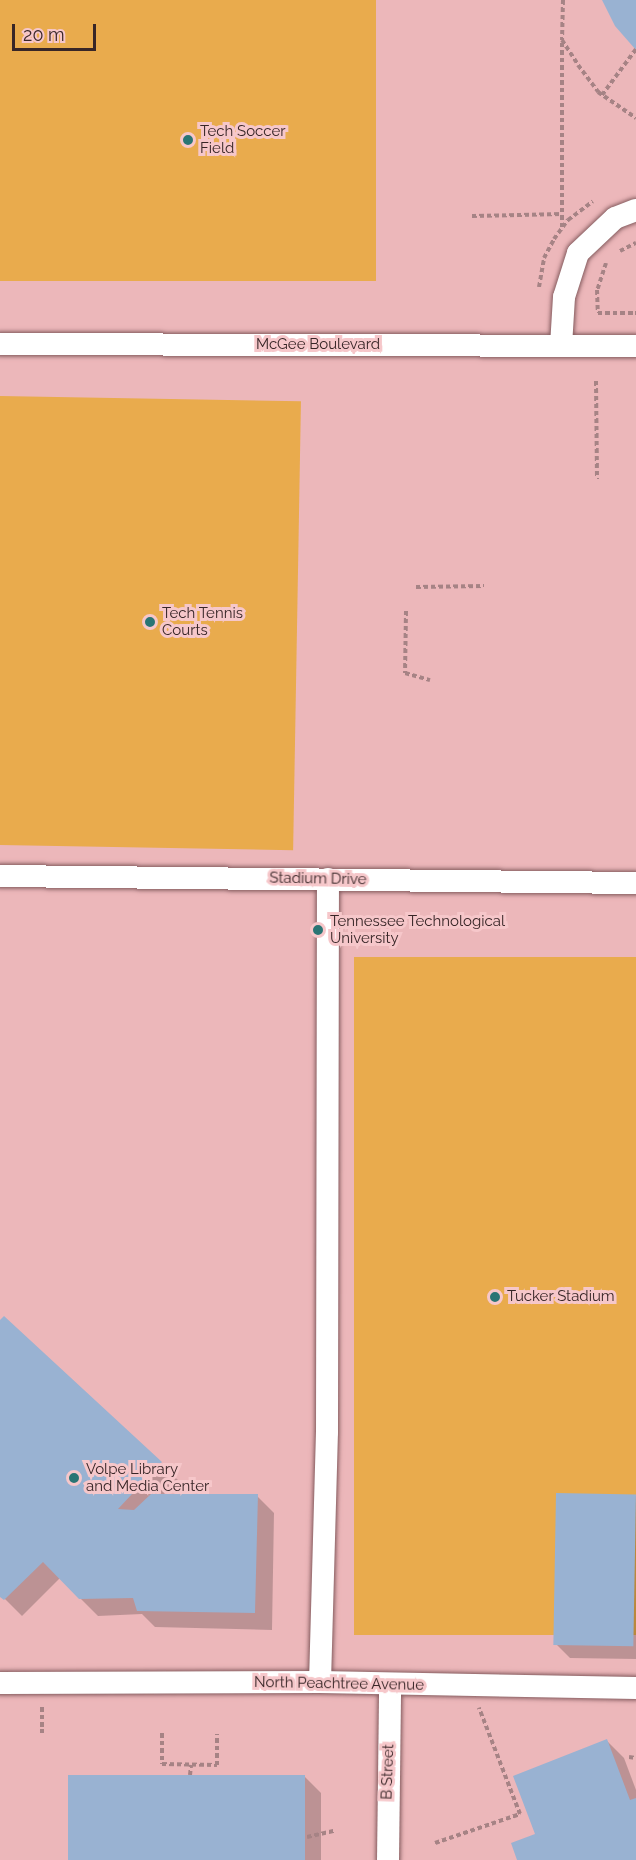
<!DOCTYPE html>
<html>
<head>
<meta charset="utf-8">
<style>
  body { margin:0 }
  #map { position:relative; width:636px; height:1860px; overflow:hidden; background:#f6c7ca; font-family:Raleway,sans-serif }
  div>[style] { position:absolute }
  .built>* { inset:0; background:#ecb7ba; transform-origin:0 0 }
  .green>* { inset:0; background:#e9ab4d; transform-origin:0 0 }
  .shadow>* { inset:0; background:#0003 }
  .building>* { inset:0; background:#99b2d2; transform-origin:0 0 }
  .path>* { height:4px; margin-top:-2px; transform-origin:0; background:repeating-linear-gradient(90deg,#a68385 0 4.5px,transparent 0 7.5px) }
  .roads { filter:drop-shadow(0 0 2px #855c5f) drop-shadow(0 0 2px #855c5f) }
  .street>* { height:22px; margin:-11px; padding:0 11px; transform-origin:11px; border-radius:11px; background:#fff }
  .dots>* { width:16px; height:16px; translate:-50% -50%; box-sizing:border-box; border:3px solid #f6c7ca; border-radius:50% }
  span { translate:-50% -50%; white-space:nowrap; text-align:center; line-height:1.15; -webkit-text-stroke:6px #f6c7ca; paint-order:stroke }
  .poi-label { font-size:15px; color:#382627 }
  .left { translate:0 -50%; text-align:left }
  .street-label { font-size:15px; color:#382627 }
  .scale { position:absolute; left:12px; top:24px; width:84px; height:27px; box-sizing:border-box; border:3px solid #382627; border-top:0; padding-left:8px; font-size:18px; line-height:21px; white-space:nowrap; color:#382627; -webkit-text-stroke:4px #f6c7ca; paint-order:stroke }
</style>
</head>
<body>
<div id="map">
  <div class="built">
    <div style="left:0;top:0;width:636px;height:1860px"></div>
  </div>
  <div class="green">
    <div style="left:0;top:0;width:376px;height:281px"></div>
    <div style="left:0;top:396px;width:301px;height:449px;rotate:1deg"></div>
    <div style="left:354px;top:957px;width:282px;height:678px"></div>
  </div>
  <div class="shadow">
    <div style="clip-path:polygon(0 1322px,178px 1480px,163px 1495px,257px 1496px,274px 1513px,272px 1630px,155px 1627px,142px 1614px,98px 1616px,60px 1578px,22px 1616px,0 1594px)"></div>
    <div style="clip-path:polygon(636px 1495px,636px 1659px,570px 1658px,556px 1644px)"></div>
    <div style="clip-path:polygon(607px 1741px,624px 1758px,636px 1790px,636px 1860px,519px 1860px)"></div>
    <div style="clip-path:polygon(304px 1776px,321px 1793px,321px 1860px,70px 1860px)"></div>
  </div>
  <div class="building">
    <div style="clip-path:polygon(602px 0,636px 0,636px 50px,615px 26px)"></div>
    <div style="clip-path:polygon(4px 1316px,162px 1462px,118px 1509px,134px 1510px,151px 1494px,258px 1494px,255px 1613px,137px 1611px,133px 1598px,79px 1599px,43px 1562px,4px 1600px,0 1597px,0 1320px)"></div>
    <div style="left:556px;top:1493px;width:80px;height:152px;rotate:1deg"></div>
    <div style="clip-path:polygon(607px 1739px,630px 1800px,636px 1798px,636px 1860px,517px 1860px,511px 1843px,535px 1834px,513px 1776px)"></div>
    <div style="left:68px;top:1775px;width:237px;height:85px"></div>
  </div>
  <div class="path">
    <div style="left:563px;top:0;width:40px;rotate:91.4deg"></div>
    <div style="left:562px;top:40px;width:30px;rotate:57deg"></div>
    <div style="left:578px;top:65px;width:34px;rotate:53deg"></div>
    <div style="left:598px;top:92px;width:46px;rotate:34.4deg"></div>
    <div style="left:602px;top:95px;width:57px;rotate:-53.5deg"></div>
    <div style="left:472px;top:216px;width:90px;rotate:-1.3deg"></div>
    <div style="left:562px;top:227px;width:187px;rotate:-90deg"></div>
    <div style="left:620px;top:251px;width:18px;rotate:-27deg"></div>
    <div style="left:606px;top:263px;width:28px;rotate:108deg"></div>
    <div style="left:597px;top:290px;width:23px;rotate:88deg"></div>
    <div style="left:598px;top:313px;width:38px"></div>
    <div style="left:539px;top:287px;width:29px;rotate:-80deg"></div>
    <div style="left:544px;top:258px;width:21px;rotate:-62deg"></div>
    <div style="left:554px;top:239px;width:24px;rotate:-54deg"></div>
    <div style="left:568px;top:220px;width:31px;rotate:-37deg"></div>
    <div style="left:596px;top:381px;width:98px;rotate:89.4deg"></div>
    <div style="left:416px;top:587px;width:68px;rotate:-0.8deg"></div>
    <div style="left:406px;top:611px;width:62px;rotate:90.9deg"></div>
    <div style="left:405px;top:673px;width:26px;rotate:16deg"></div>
    <div style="left:42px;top:1707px;width:26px;rotate:90deg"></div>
    <div style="left:162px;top:1733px;width:31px;rotate:90deg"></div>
    <div style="left:162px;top:1764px;width:55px;rotate:1deg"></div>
    <div style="left:217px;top:1765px;width:31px;rotate:-90deg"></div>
    <div style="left:629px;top:1757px;width:7px;rotate:8deg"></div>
    <div style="left:190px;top:1775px;width:10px;rotate:-84deg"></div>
    <div style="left:307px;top:1837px;width:28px;rotate:-13deg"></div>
    <div style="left:435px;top:1843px;width:90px;rotate:-18.8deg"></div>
    <div style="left:520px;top:1814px;width:114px;rotate:-111.1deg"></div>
  </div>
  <div class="roads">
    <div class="street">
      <div style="left:0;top:344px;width:636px;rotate:0.18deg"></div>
      <div style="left:561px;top:346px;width:49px;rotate:-86.5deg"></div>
      <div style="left:564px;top:297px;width:46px;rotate:-72.3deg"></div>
      <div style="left:578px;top:253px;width:51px;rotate:-43.4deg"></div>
      <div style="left:615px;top:218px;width:22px;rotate:-21deg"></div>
      <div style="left:0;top:876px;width:636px;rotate:0.63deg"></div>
      <div style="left:320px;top:1682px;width:250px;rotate:-88.4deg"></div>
      <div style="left:327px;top:1432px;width:553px;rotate:-89.9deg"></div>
      <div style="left:0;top:1683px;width:320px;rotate:-0.2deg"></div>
      <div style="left:320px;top:1682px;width:316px;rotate:1.1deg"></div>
      <div style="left:388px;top:1860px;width:175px;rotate:-89.3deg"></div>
    </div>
  </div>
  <div class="dots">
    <div style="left:188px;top:140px;background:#2a7574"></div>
    <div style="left:150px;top:622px;background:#2a7574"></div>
    <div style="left:318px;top:930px;background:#2a7574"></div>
    <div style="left:495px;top:1297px;background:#2a7574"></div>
    <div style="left:74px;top:1478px;background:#2a7574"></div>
  </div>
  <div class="poi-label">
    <span class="left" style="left:200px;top:140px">Tech Soccer<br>Field</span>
    <span class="left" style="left:162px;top:622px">Tech Tennis<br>Courts</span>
    <span class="left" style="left:330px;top:930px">Tennessee Technological<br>University</span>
    <span class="left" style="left:507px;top:1297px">Tucker Stadium</span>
    <span class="left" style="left:86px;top:1478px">Volpe Library<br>and Media Center</span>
  </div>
  <div class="street-label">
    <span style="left:318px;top:345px">McGee Boulevard</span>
    <span style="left:318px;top:879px;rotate:1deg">Stadium Drive</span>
    <span style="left:339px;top:1684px;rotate:1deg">North Peachtree Avenue</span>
    <span style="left:388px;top:1772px;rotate:-88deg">B Street</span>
  </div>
  <div class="scale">20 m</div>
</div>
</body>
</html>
